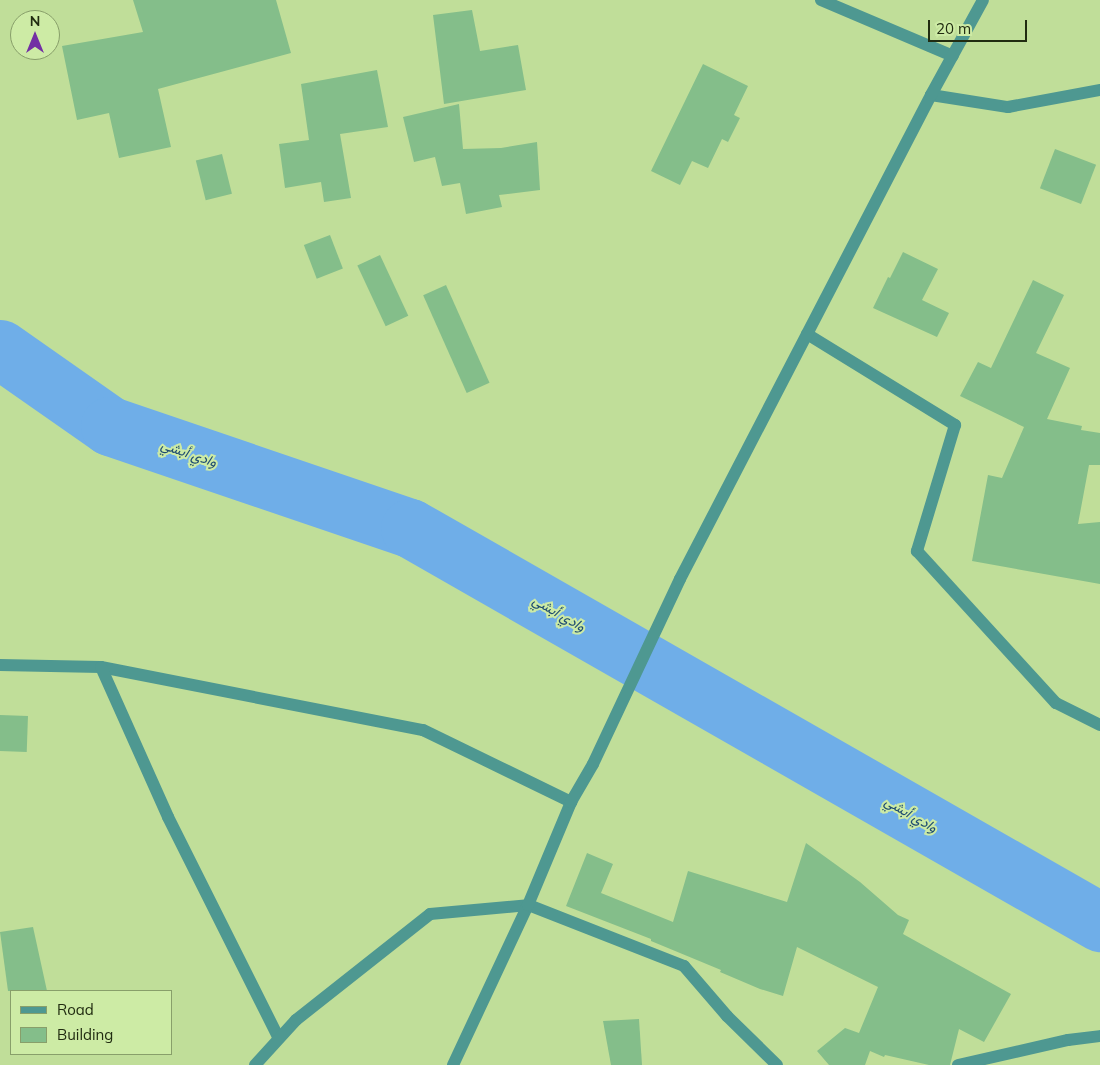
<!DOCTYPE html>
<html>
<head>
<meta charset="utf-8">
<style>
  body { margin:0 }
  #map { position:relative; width:1100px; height:1065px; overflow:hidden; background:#c0de99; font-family:Mulish,Vazirmatn,sans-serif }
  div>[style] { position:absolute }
  .river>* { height:59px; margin:-29.5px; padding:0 29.5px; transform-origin:29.5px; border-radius:29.5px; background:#6faee8 }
  .building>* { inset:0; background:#84be8a; transform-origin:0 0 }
  .minor>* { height:12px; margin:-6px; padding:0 6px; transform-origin:6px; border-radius:6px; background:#4e9891 }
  span { translate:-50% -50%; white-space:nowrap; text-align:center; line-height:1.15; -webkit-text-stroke:4px #cdeba5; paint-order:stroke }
  .water-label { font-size:14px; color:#1d4b71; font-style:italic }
  .legend { position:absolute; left:10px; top:990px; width:162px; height:65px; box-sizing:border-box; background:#cdeba5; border:1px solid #889f6a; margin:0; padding:6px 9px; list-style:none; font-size:15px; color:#212c11 }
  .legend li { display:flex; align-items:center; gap:10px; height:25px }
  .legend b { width:25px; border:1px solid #889f6a }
  .north { position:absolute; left:10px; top:10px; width:50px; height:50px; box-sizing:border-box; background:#cdeba5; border:1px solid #889f6a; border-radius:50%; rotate:0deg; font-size:14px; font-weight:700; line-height:20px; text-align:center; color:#212c11 }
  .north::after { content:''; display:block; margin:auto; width:18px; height:22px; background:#7330a4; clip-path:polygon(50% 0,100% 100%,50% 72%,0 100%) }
  .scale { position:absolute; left:928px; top:20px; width:99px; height:22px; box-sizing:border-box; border:2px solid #212c11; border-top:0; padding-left:6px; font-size:15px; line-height:18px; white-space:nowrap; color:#212c11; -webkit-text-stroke:4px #cdeba5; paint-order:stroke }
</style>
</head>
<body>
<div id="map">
  <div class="river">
    <div style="left:0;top:349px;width:134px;rotate:35deg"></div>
    <div style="left:110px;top:426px;width:317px;rotate:18.8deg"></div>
    <div style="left:410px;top:528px;width:795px;rotate:29.73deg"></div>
  </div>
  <div class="building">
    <div style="clip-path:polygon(133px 0,276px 0,291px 53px,158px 89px,171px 147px,119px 158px,109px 113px,77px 120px,62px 46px,143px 32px)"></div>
    <div style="clip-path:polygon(472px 10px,480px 51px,518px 45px,526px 90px,444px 104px,433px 15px)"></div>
    <div style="clip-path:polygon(703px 64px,748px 86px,734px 115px,740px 118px,728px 142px,722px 139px,708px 168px,692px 161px,680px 185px,651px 171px)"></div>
    <div style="clip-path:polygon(377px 70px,388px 127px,340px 134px,351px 198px,324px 202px,321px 182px,285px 188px,279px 144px,309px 140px,301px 84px)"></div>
    <div style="clip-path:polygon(459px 104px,463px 149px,501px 148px,537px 142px,540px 190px,499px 195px,502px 207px,466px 214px,460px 183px,442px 186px,435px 157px,414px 162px,403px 117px)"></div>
    <div style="left:1055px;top:149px;width:44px;height:42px;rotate:21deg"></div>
    <div style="left:222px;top:154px;width:41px;height:27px;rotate:76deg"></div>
    <div style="left:330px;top:235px;width:36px;height:28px;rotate:69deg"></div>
    <div style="clip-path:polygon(903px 252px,938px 269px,922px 300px,949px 313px,937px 337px,873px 308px,888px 277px,890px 278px)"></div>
    <div style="left:380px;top:255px;width:67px;height:25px;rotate:65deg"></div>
    <div style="clip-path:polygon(1033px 280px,1064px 295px,1036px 353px,1070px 368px,1047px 419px,1082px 426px,1081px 430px,1100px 433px,1100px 465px,1089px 465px,1078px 524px,1100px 522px,1100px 584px,972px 561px,988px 475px,1002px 478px,1024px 427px,960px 396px,978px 362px,991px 368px)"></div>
    <div style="left:446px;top:285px;width:107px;height:25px;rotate:66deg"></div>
    <div style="left:0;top:715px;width:28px;height:36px;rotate:2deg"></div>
    <div style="clip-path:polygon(806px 843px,860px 882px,898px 915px,909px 920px,903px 934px,1011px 994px,984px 1042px,959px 1029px,950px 1065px,929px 1065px,885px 1055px,884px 1057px,870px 1051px,865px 1065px,829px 1065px,817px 1051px,845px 1028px,859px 1033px,878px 987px,797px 947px,783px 996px,760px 989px,720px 972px,721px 970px,651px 941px,651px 939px,566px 906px,587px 853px,613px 864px,601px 893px,673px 922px,688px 871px,787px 902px)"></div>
    <div style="clip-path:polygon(33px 927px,47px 991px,8px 991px,0 932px)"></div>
    <div style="clip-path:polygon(639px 1019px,642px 1065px,611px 1065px,603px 1021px)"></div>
  </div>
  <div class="minor">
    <div style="left:821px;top:0;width:143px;rotate:23deg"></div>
    <div style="left:931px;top:95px;width:78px;rotate:8.9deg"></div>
    <div style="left:1008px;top:107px;width:94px;rotate:-10.5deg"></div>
    <div style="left:807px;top:334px;width:174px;rotate:31.6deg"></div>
    <div style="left:955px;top:425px;width:132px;rotate:106.8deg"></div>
    <div style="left:917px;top:551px;width:206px;rotate:47.6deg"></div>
    <div style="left:1056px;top:703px;width:49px;rotate:26.6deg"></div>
    <div style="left:0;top:665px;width:101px;rotate:1.1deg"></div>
    <div style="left:101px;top:667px;width:328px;rotate:11.1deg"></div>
    <div style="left:423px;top:730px;width:165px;rotate:25.9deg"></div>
    <div style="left:101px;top:667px;width:164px;rotate:65.9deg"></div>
    <div style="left:168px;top:817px;width:246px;rotate:63.4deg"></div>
    <div style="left:255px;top:1065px;width:61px;rotate:-47.7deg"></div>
    <div style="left:296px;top:1020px;width:171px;rotate:-38.3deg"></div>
    <div style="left:430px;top:914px;width:98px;rotate:-5.2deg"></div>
    <div style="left:453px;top:1065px;width:177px;rotate:-64.9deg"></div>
    <div style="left:777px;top:1065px;width:70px;rotate:-135.6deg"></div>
    <div style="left:727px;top:1016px;width:66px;rotate:-130.7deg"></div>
    <div style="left:684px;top:966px;width:168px;rotate:-158.6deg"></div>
    <div style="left:528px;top:905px;width:112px;rotate:-67.3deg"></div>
    <div style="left:571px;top:802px;width:44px;rotate:-59.9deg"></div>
    <div style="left:593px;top:764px;width:204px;rotate:-64.8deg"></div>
    <div style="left:680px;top:579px;width:545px;rotate:-62.59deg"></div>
    <div style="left:931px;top:95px;width:108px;rotate:-61.3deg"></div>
    <div style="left:958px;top:1065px;width:113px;rotate:-12.8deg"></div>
    <div style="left:1068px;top:1040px;width:32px;rotate:-7deg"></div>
  </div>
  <div class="water-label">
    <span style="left:189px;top:453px;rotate:19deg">وادي أبشي</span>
    <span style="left:559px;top:613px;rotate:30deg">وادي أبشي</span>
    <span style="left:911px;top:814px;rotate:30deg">وادي أبشي</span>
  </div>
  <ul class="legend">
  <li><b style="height:6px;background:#4e9891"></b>Road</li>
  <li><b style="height:14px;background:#84be8a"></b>Building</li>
  </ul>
  <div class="north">N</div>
  <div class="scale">20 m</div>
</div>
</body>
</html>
